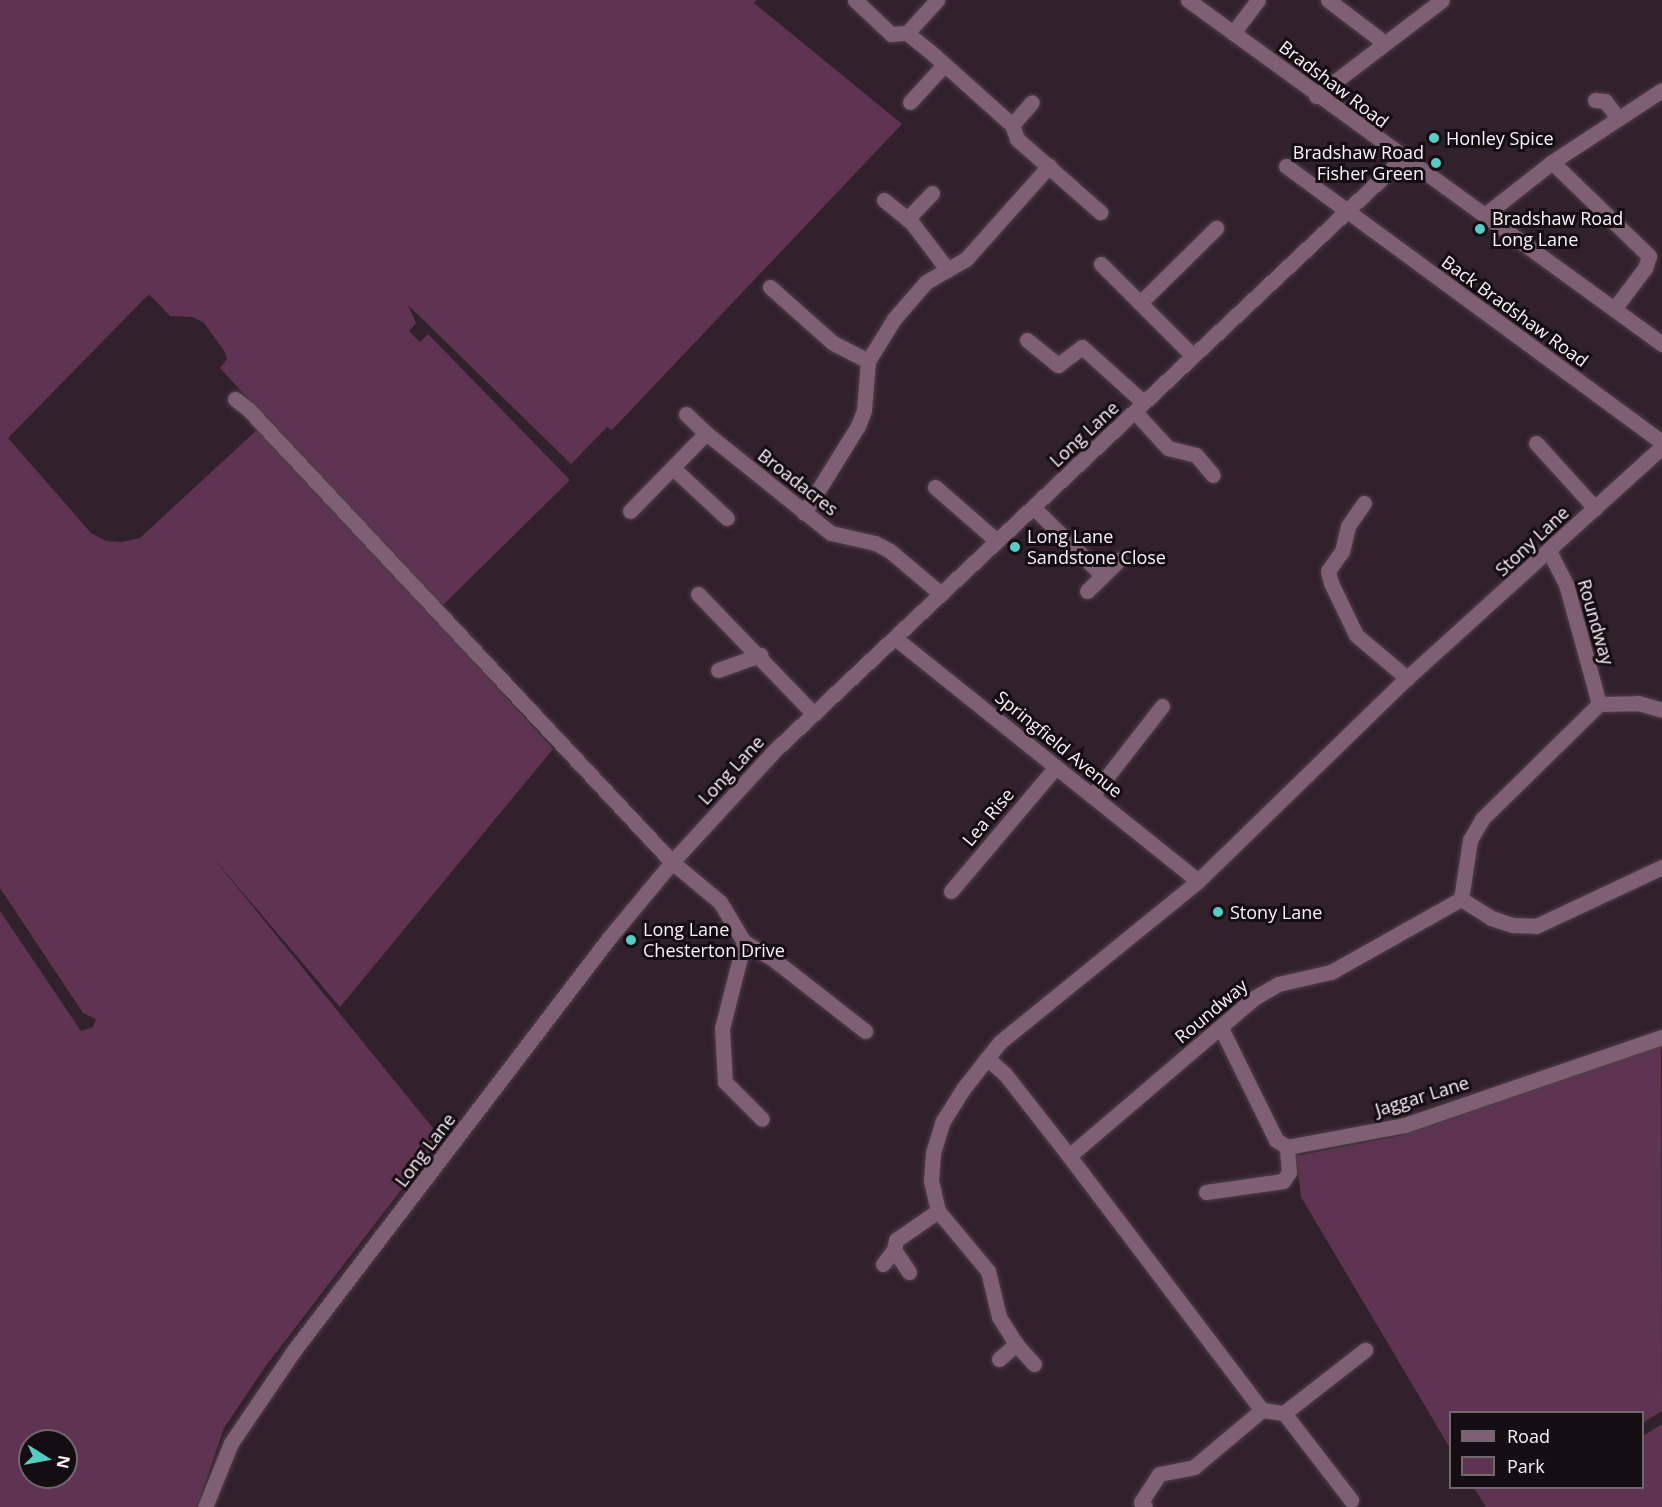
<!DOCTYPE html>
<html>
<head>
<meta charset="utf-8">
<style>
  body { margin:0 }
  #map { position:relative; width:1662px; height:1507px; overflow:hidden; background:#31212c; font-family:"Open Sans",sans-serif }
  div>[style] { position:absolute }
  .green>* { inset:0; background:#5f3452 }
  .roads { filter:drop-shadow(0 0 2px #4e3e49) drop-shadow(0 0 2px #4e3e49) }
  .minor>* { height:15px; margin:-7.5px; padding:0 7.5px; transform-origin:7.5px; border-radius:7.5px; background:#7f5f74 }
  .dots>* { width:16px; height:16px; translate:-50% -50%; box-sizing:border-box; border:3px solid #140d12; border-radius:50% }
  span { translate:-50% -50%; white-space:nowrap; text-align:center; line-height:1.15; -webkit-text-stroke:6px #140d12; paint-order:stroke }
  .street-label { font-size:18px; color:#fdf1f8 }
  .poi-label { font-size:18px; color:#fdf1f8 }
  .left { translate:0 -50%; text-align:left }
  .right { translate:-100% -50%; text-align:right }
  .legend { position:absolute; left:1449px; top:1411px; width:195px; height:78px; box-sizing:border-box; background:#140d12; border:2px solid #71686e; margin:0; padding:8px 10px; list-style:none; font-size:18px; color:#fdf1f8 }
  .legend li { display:flex; align-items:center; gap:12px; height:30px }
  .legend b { width:30px; border:2px solid #71686e }
  .north { position:absolute; left:18px; top:1429px; width:60px; height:60px; box-sizing:border-box; background:#140d12; border:2px solid #71686e; border-radius:50%; rotate:101deg; font-size:16px; font-weight:700; line-height:24px; text-align:center; color:#fdf1f8 }
  .north::after { content:''; display:block; margin:auto; width:21px; height:27px; background:#54cdc6; clip-path:polygon(50% 0,100% 100%,50% 72%,0 100%) }
</style>
</head>
<body>
<div id="map">
  <div class="green">
    <div style="clip-path:polygon(evenodd,0 0,757px 0,754px 3px,902px 124px,612px 430px,607px 427px,571px 464px,408px 305px,416px 323px,409px 331px,420px 342px,428px 334px,570px 480px,440px 608px,220px 368px,227px 359px,225px 352px,204px 323px,193px 317px,170px 316px,149px 294px,8px 438px,91px 533px,106px 541px,121px 542px,140px 538px,260px 427px,553px 749px,340px 1007px,210px 854px,441px 1138px,265px 1367px,224px 1428px,197px 1507px,0 1507px,0 911px,81px 1031px,93px 1027px,96px 1019px,83px 1013px,0 888px,0 0,30px 1441px,66px 1441px,66px 1477px,30px 1477px,30px 1441px)"></div>
    <div style="clip-path:polygon(1661px 1045px,1662px 1411px,1643px 1423px,1642px 1412px,1450px 1412px,1450px 1448px,1301px 1197px,1296px 1156px,1403px 1135px)"></div>
    <div style="clip-path:polygon(1662px 1424px,1662px 1507px,1486px 1507px,1474px 1488px,1642px 1488px,1643px 1436px)"></div>
  </div>
  <div class="roads">
    <div class="minor">
      <div style="left:855px;top:0;width:50px;rotate:43.4deg"></div>
      <div style="left:891px;top:34px;width:16px;rotate:-4deg"></div>
      <div style="left:907px;top:33px;width:35px;rotate:39deg"></div>
      <div style="left:934px;top:55px;width:105px;rotate:41.9deg"></div>
      <div style="left:1012px;top:125px;width:15px;rotate:70deg"></div>
      <div style="left:1017px;top:139px;width:111px;rotate:41.3deg"></div>
      <div style="left:1188px;top:0;width:586px;rotate:35.97deg"></div>
      <div style="left:1328px;top:0;width:63px;rotate:37.2deg"></div>
      <div style="left:907px;top:33px;width:45px;rotate:-47.7deg"></div>
      <div style="left:1233px;top:33px;width:41px;rotate:-52.9deg"></div>
      <div style="left:1316px;top:96px;width:158px;rotate:-37.3deg"></div>
      <div style="left:1595px;top:100px;width:10px;rotate:6deg"></div>
      <div style="left:1605px;top:101px;width:21px;rotate:53deg"></div>
      <div style="left:910px;top:102px;width:49px;rotate:-47.5deg"></div>
      <div style="left:1012px;top:125px;width:30px;rotate:-49deg"></div>
      <div style="left:1552px;top:162px;width:135px;rotate:44.1deg"></div>
      <div style="left:1649px;top:256px;width:13px;rotate:108deg"></div>
      <div style="left:1645px;top:268px;width:51px;rotate:127.1deg"></div>
      <div style="left:1286px;top:166px;width:466px;rotate:36.3deg"></div>
      <div style="left:884px;top:200px;width:36px;rotate:39deg"></div>
      <div style="left:912px;top:223px;width:58px;rotate:52.7deg"></div>
      <div style="left:1486px;top:214px;width:84px;rotate:-38.2deg"></div>
      <div style="left:1552px;top:162px;width:131px;rotate:-33.2deg"></div>
      <div style="left:907px;top:219px;width:36px;rotate:-46deg"></div>
      <div style="left:1101px;top:264px;width:130px;rotate:45deg"></div>
      <div style="left:770px;top:287px;width:84px;rotate:41.6deg"></div>
      <div style="left:833px;top:343px;width:39px;rotate:27deg"></div>
      <div style="left:1140px;top:303px;width:107px;rotate:-44.6deg"></div>
      <div style="left:1027px;top:340px;width:40px;rotate:39deg"></div>
      <div style="left:1058px;top:365px;width:30px;rotate:-37deg"></div>
      <div style="left:1082px;top:347px;width:82px;rotate:42deg"></div>
      <div style="left:235px;top:399px;width:18px;rotate:38deg"></div>
      <div style="left:249px;top:410px;width:619px;rotate:46.9deg"></div>
      <div style="left:672px;top:862px;width:62px;rotate:39.8deg"></div>
      <div style="left:720px;top:902px;width:47px;rotate:59deg"></div>
      <div style="left:744px;top:942px;width:89px;rotate:104.3deg"></div>
      <div style="left:722px;top:1028px;width:54px;rotate:86.8deg"></div>
      <div style="left:725px;top:1082px;width:52px;rotate:45deg"></div>
      <div style="left:1135px;top:412px;width:49px;rotate:47.5deg"></div>
      <div style="left:1168px;top:448px;width:29px;rotate:14deg"></div>
      <div style="left:1196px;top:455px;width:26px;rotate:50deg"></div>
      <div style="left:686px;top:414px;width:28px;rotate:44deg"></div>
      <div style="left:1536px;top:443px;width:88px;rotate:47.8deg"></div>
      <div style="left:674px;top:469px;width:72px;rotate:42.8deg"></div>
      <div style="left:935px;top:487px;width:82px;rotate:41.1deg"></div>
      <div style="left:1364px;top:503px;width:28px;rotate:125deg"></div>
      <div style="left:1348px;top:526px;width:26px;rotate:103deg"></div>
      <div style="left:1342px;top:551px;width:24px;rotate:125deg"></div>
      <div style="left:1328px;top:571px;width:12px;rotate:76deg"></div>
      <div style="left:1331px;top:583px;width:58px;rotate:64.3deg"></div>
      <div style="left:1356px;top:635px;width:67px;rotate:40.1deg"></div>
      <div style="left:1033px;top:507px;width:97px;rotate:44.6deg"></div>
      <div style="left:630px;top:511px;width:109px;rotate:-45.7deg"></div>
      <div style="left:706px;top:433px;width:160px;rotate:38.7deg"></div>
      <div style="left:831px;top:533px;width:45px;rotate:12.8deg"></div>
      <div style="left:875px;top:543px;width:17px;rotate:28deg"></div>
      <div style="left:890px;top:551px;width:67px;rotate:40.1deg"></div>
      <div style="left:804px;top:513px;width:102px;rotate:-58.2deg"></div>
      <div style="left:858px;top:426px;width:17px;rotate:-69deg"></div>
      <div style="left:864px;top:410px;width:49px;rotate:-85.3deg"></div>
      <div style="left:868px;top:361px;width:49px;rotate:-58.2deg"></div>
      <div style="left:894px;top:319px;width:49px;rotate:-49.1deg"></div>
      <div style="left:926px;top:282px;width:46px;rotate:-29.9deg"></div>
      <div style="left:966px;top:259px;width:125px;rotate:-48.3deg"></div>
      <div style="left:1550px;top:553px;width:35px;rotate:63deg"></div>
      <div style="left:1566px;top:584px;width:124px;rotate:74.6deg"></div>
      <div style="left:1087px;top:591px;width:45px;rotate:-44.1deg"></div>
      <div style="left:698px;top:594px;width:167px;rotate:46deg"></div>
      <div style="left:895px;top:638px;width:388px;rotate:38.7deg"></div>
      <div style="left:718px;top:670px;width:45px;rotate:-19.7deg"></div>
      <div style="left:1092px;top:796px;width:114px;rotate:-52.1deg"></div>
      <div style="left:951px;top:891px;width:161px;rotate:-49.8deg"></div>
      <div style="left:1461px;top:899px;width:60px;rotate:-81.3deg"></div>
      <div style="left:1470px;top:840px;width:24px;rotate:-60deg"></div>
      <div style="left:1482px;top:819px;width:164px;rotate:-44.5deg"></div>
      <div style="left:1599px;top:704px;width:39px;rotate:-1deg"></div>
      <div style="left:1638px;top:703px;width:25px;rotate:16deg"></div>
      <div style="left:744px;top:942px;width:34px;rotate:30deg"></div>
      <div style="left:773px;top:959px;width:117px;rotate:38deg"></div>
      <div style="left:1221px;top:1028px;width:125px;rotate:63.8deg"></div>
      <div style="left:1276px;top:1140px;width:13px;rotate:32deg"></div>
      <div style="left:1287px;top:1147px;width:120px;rotate:-10.6deg"></div>
      <div style="left:1405px;top:1125px;width:272px;rotate:-18.9deg"></div>
      <div style="left:987px;top:1058px;width:24px;rotate:42deg"></div>
      <div style="left:1005px;top:1074px;width:104px;rotate:52deg"></div>
      <div style="left:1069px;top:1156px;width:243px;rotate:-40.5deg"></div>
      <div style="left:1254px;top:998px;width:28px;rotate:-30deg"></div>
      <div style="left:1278px;top:984px;width:54px;rotate:-12.8deg"></div>
      <div style="left:1331px;top:972px;width:149px;rotate:-29.3deg"></div>
      <div style="left:1461px;top:899px;width:36px;rotate:32deg"></div>
      <div style="left:1491px;top:918px;width:23px;rotate:18deg"></div>
      <div style="left:1513px;top:925px;width:23px;rotate:2deg"></div>
      <div style="left:1536px;top:926px;width:139px;rotate:-25.1deg"></div>
      <div style="left:1069px;top:1156px;width:319px;rotate:52.8deg"></div>
      <div style="left:1262px;top:1410px;width:22px;rotate:8deg"></div>
      <div style="left:1284px;top:1413px;width:103px;rotate:-37.9deg"></div>
      <div style="left:1206px;top:1192px;width:78px;rotate:-8.1deg"></div>
      <div style="left:1283px;top:1181px;width:11px;rotate:-56deg"></div>
      <div style="left:1289px;top:1172px;width:25px;rotate:-95deg"></div>
      <div style="left:883px;top:1264px;width:18px;rotate:-52deg"></div>
      <div style="left:909px;top:1272px;width:27px;rotate:-124deg"></div>
      <div style="left:894px;top:1250px;width:10px;rotate:-79deg"></div>
      <div style="left:896px;top:1240px;width:51px;rotate:-34.6deg"></div>
      <div style="left:999px;top:1359px;width:23px;rotate:-41deg"></div>
      <div style="left:1034px;top:1364px;width:27px;rotate:-132deg"></div>
      <div style="left:1016px;top:1344px;width:32px;rotate:-122deg"></div>
      <div style="left:999px;top:1317px;width:47px;rotate:-103.4deg"></div>
      <div style="left:988px;top:1271px;width:78px;rotate:-129.8deg"></div>
      <div style="left:938px;top:1211px;width:31px;rotate:-103deg"></div>
      <div style="left:931px;top:1181px;width:28px;rotate:-86deg"></div>
      <div style="left:933px;top:1153px;width:34px;rotate:-73deg"></div>
      <div style="left:943px;top:1121px;width:38px;rotate:-58deg"></div>
      <div style="left:963px;top:1089px;width:60px;rotate:-51.8deg"></div>
      <div style="left:1000px;top:1042px;width:255px;rotate:-39.1deg"></div>
      <div style="left:1198px;top:881px;width:291px;rotate:-44.2deg"></div>
      <div style="left:1407px;top:678px;width:344px;rotate:-42.2deg"></div>
      <div style="left:1284px;top:1413px;width:110px;rotate:52.4deg"></div>
      <div style="left:205px;top:1507px;width:69px;rotate:-67.9deg"></div>
      <div style="left:231px;top:1443px;width:114px;rotate:-55.8deg"></div>
      <div style="left:295px;top:1349px;width:517px;rotate:-52.62deg"></div>
      <div style="left:609px;top:938px;width:99px;rotate:-50.3deg"></div>
      <div style="left:672px;top:862px;width:149px;rotate:-47.4deg"></div>
      <div style="left:773px;top:752px;width:864px;rotate:-43.31deg"></div>
      <div style="left:1145px;top:1507px;width:6px;rotate:-129deg"></div>
      <div style="left:1141px;top:1502px;width:33px;rotate:-57deg"></div>
      <div style="left:1159px;top:1474px;width:36px;rotate:-11deg"></div>
      <div style="left:1194px;top:1467px;width:89px;rotate:-40deg"></div>
    </div>
  </div>
  <div class="dots">
    <div style="left:1434px;top:138px;background:#54cdc6"></div>
    <div style="left:1436px;top:163px;background:#54cdc6"></div>
    <div style="left:1480px;top:229px;background:#54cdc6"></div>
    <div style="left:1015px;top:547px;background:#54cdc6"></div>
    <div style="left:1218px;top:912px;background:#54cdc6"></div>
    <div style="left:631px;top:940px;background:#54cdc6"></div>
  </div>
  <div class="street-label">
    <span style="left:1334px;top:84px;rotate:37deg">Bradshaw Road</span>
    <span style="left:1515px;top:311px;rotate:36deg">Back Bradshaw Road</span>
    <span style="left:1084px;top:434px;rotate:-43deg">Long Lane</span>
    <span style="left:798px;top:482px;rotate:38deg">Broadacres</span>
    <span style="left:1532px;top:541px;rotate:-43deg">Stony Lane</span>
    <span style="left:1596px;top:622px;rotate:74deg">Roundway</span>
    <span style="left:1059px;top:744px;rotate:39deg">Springfield Avenue</span>
    <span style="left:731px;top:770px;rotate:-47deg">Long Lane</span>
    <span style="left:988px;top:817px;rotate:-50deg">Lea Rise</span>
    <span style="left:1211px;top:1011px;rotate:-40deg">Roundway</span>
    <span style="left:1422px;top:1096px;rotate:-17deg">Jaggar Lane</span>
    <span style="left:425px;top:1150px;rotate:-53deg">Long Lane</span>
  </div>
  <div class="poi-label">
    <span class="left" style="left:1446px;top:138px">Honley Spice</span>
    <span class="right" style="left:1424px;top:163px">Bradshaw Road<br>Fisher Green</span>
    <span class="left" style="left:1492px;top:229px">Bradshaw Road<br>Long Lane</span>
    <span class="left" style="left:1027px;top:547px">Long Lane<br>Sandstone Close</span>
    <span class="left" style="left:1230px;top:912px">Stony Lane</span>
    <span class="left" style="left:643px;top:940px">Long Lane<br>Chesterton Drive</span>
  </div>
  <ul class="legend">
  <li><b style="height:8px;background:#7f5f74"></b>Road</li>
  <li><b style="height:16px;background:#5f3452"></b>Park</li>
  </ul>
  <div class="north">N</div>
</div>
</body>
</html>
